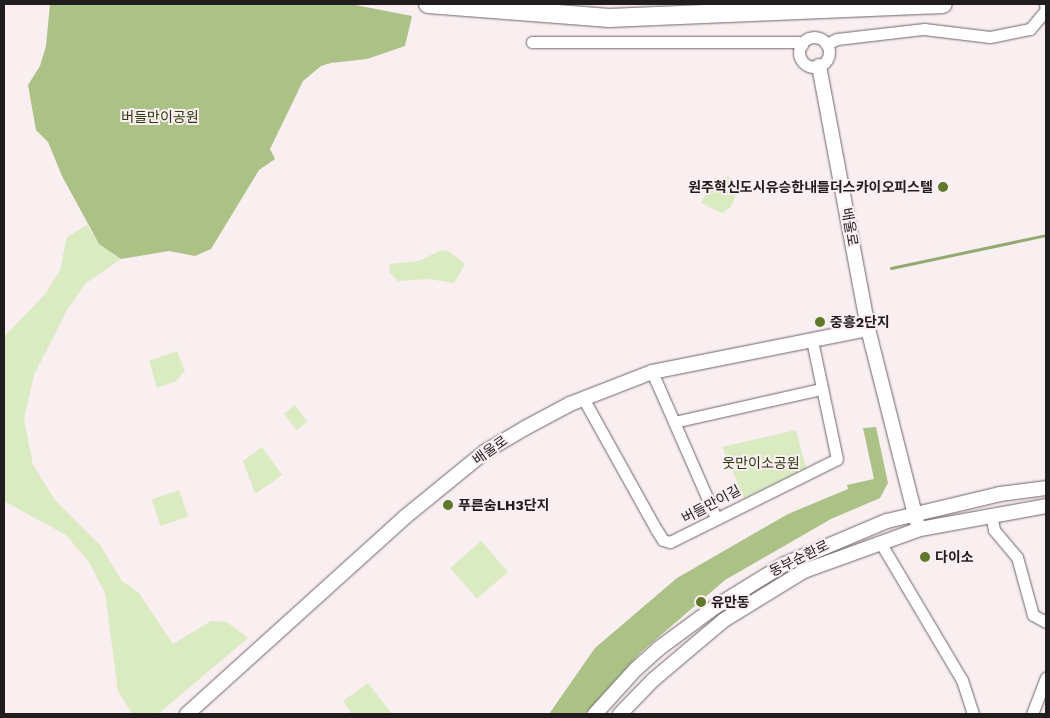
<!DOCTYPE html>
<html>
<head>
<meta charset="utf-8">
<style>
  body { margin:0 }
  #map { position:relative; width:1050px; height:718px; overflow:hidden; background:#f9eef0; font-family:"Work Sans","Noto Sans KR",sans-serif }
  div>[style] { position:absolute }
  .green>* { inset:0; background:#dbebc1; transform-origin:0 0 }
  .forest>* { inset:0; background:#acc186 }
  .stream>* { height:3px; margin:-1.5px; padding:0 1.5px; transform-origin:1.5px; border-radius:1.5px; background:#94a96f }
  .roads { filter:drop-shadow(0 0 1px #6e6567) drop-shadow(0 0 1px #6e6567) }
  .minor>* { height:11px; margin:-5.5px; padding:0 5.5px; transform-origin:5.5px; border-radius:5.5px; background:#fff }
  .minor>.ring { margin:-5.5px; padding:0; box-sizing:content-box; background:none; border:11px solid #fff; border-radius:50% }
  .tertiary>* { height:14px; margin:-7px; padding:0 7px; transform-origin:7px; border-radius:7px; background:#fff }
  .trunk>* { height:18px; margin:-9px; padding:0 9px; transform-origin:9px; border-radius:9px; background:#fff }
  .dots>* { width:14px; height:14px; translate:-50% -50%; box-sizing:border-box; border:2px solid #f9eef0; border-radius:50% }
  span { translate:-50% -50%; white-space:nowrap; text-align:center; line-height:1.15; -webkit-text-stroke:4px #f9eef0; paint-order:stroke }
  .park-label { font-size:14px; color:#2c390e }
  .poi-label { font-size:14px; color:#211d1e; font-weight:700 }
  .right { translate:-100% -50%; text-align:right }
  .left { translate:0 -50%; text-align:left }
  .street-label { font-size:14px; color:#211d1e }
  .frame { position:absolute; inset:0; border:5px solid #211d1e; pointer-events:none }
</style>
</head>
<body>
<div id="map">
  <div class="green">
    <div style="clip-path:polygon(727px 176px,738px 183px,738px 191px,730px 208px,722px 213px,701px 203px,715px 177px,723px 182px)"></div>
    <div style="clip-path:polygon(87px 225px,99px 244px,121px 259px,86px 283px,67px 310px,34px 375px,24px 419px,33px 465px,55px 500px,100px 545px,122px 581px,139px 593px,173px 644px,211px 621px,227px 622px,248px 638px,158px 714px,132px 714px,118px 691px,105px 593px,89px 562px,66px 535px,4px 501px,4px 337px,45px 294px,60px 270px,67px 237px)"></div>
    <div style="clip-path:polygon(441px 250px,448px 251px,465px 264px,454px 283px,429px 279px,398px 281px,389px 272px,390px 264px,419px 261px)"></div>
    <div style="clip-path:polygon(177px 351px,185px 371px,176px 381px,157px 388px,149px 361px)"></div>
    <div style="left:295px;top:405px;width:21px;height:14px;rotate:53deg"></div>
    <div style="clip-path:polygon(796px 430px,806px 468px,744px 498px,722px 447px)"></div>
    <div style="clip-path:polygon(262px 447px,282px 475px,255px 494px,243px 461px)"></div>
    <div style="left:179px;top:490px;width:28px;height:29px;rotate:71deg"></div>
    <div style="left:481px;top:541px;width:41px;height:41px;rotate:49deg"></div>
    <div style="clip-path:polygon(368px 683px,392px 714px,348px 714px,351px 712px,343px 701px)"></div>
  </div>
  <div class="forest">
    <div style="clip-path:polygon(50px 4px,350px 4px,412px 16px,405px 46px,367px 59px,331px 63px,321px 66px,303px 81px,270px 149px,275px 159px,259px 170px,211px 249px,195px 256px,169px 251px,121px 259px,99px 244px,62px 176px,48px 142px,36px 130px,28px 85px,40px 66px,46px 46px)"></div>
    <div style="clip-path:polygon(876px 427px,888px 483px,880px 498px,831px 519px,725px 580px,640px 653px,585px 714px,549px 714px,595px 648px,677px 578px,788px 514px,848px 489px,847px 485px,874px 479px,863px 428px)"></div>
  </div>
  <div class="stream">
    <div style="left:891px;top:268px;width:158px;rotate:-12deg"></div>
  </div>
  <div class="roads">
    <div class="minor">
      <div class="ring" style="left:799px;top:37px;width:19px;height:19px"></div>
      <div style="left:532px;top:42px;width:266px"></div>
      <div style="left:798px;top:42px;width:5px;rotate:37deg"></div>
      <div style="left:826px;top:44px;width:12px;rotate:-24deg"></div>
      <div style="left:837px;top:39px;width:88px;rotate:-6.6deg"></div>
      <div style="left:924px;top:29px;width:66px;rotate:6.9deg"></div>
      <div style="left:990px;top:37px;width:41px;rotate:-11.3deg"></div>
      <div style="left:1030px;top:29px;width:25px;rotate:-50deg"></div>
      <div style="left:1046px;top:10px;width:6px;rotate:-99deg"></div>
      <div style="left:652px;top:372px;width:159px;rotate:66.3deg"></div>
      <div style="left:583px;top:398px;width:150px;rotate:60.9deg"></div>
      <div style="left:656px;top:529px;width:13px;rotate:58deg"></div>
      <div style="left:663px;top:540px;width:7px;rotate:16deg"></div>
      <div style="left:670px;top:542px;width:186px;rotate:-26.4deg"></div>
      <div style="left:837px;top:459px;width:122px;rotate:-101.9deg"></div>
      <div style="left:674px;top:422px;width:150px;rotate:-12.7deg"></div>
      <div style="left:991px;top:514px;width:16px;rotate:79deg"></div>
      <div style="left:994px;top:530px;width:35px;rotate:50deg"></div>
      <div style="left:1017px;top:557px;width:60px;rotate:74.6deg"></div>
      <div style="left:1033px;top:615px;width:15px;rotate:28deg"></div>
      <div style="left:880px;top:542px;width:161px;rotate:59.3deg"></div>
      <div style="left:962px;top:680px;width:36px;rotate:72deg"></div>
      <div style="left:1032px;top:714px;width:39px;rotate:-69deg"></div>
    </div>
    <div class="tertiary">
      <div style="left:819px;top:66px;width:268px;rotate:79.4deg"></div>
      <div style="left:868px;top:329px;width:199px;rotate:75.8deg"></div>
      <div style="left:187px;top:714px;width:294px;rotate:-42.1deg"></div>
      <div style="left:405px;top:517px;width:104px;rotate:-39.2deg"></div>
      <div style="left:486px;top:451px;width:45px;rotate:-30.5deg"></div>
      <div style="left:525px;top:428px;width:51px;rotate:-28.1deg"></div>
      <div style="left:570px;top:404px;width:88px;rotate:-21.3deg"></div>
      <div style="left:652px;top:372px;width:220px;rotate:-11.3deg"></div>
      <div style="left:595px;top:714px;width:61px;rotate:-47.7deg"></div>
      <div style="left:636px;top:669px;width:30px;rotate:-42deg"></div>
      <div style="left:658px;top:649px;width:71px;rotate:-36.4deg"></div>
      <div style="left:715px;top:607px;width:82px;rotate:-31.6deg"></div>
      <div style="left:785px;top:564px;width:111px;rotate:-22.9deg"></div>
      <div style="left:887px;top:521px;width:116px;rotate:-13.4deg"></div>
      <div style="left:1000px;top:494px;width:46px;rotate:-7.4deg"></div>
      <div style="left:620px;top:714px;width:47px;rotate:-45.9deg"></div>
      <div style="left:653px;top:680px;width:93px;rotate:-40.2deg"></div>
      <div style="left:724px;top:620px;width:94px;rotate:-31.5deg"></div>
      <div style="left:804px;top:571px;width:123px;rotate:-19.9deg"></div>
      <div style="left:920px;top:529px;width:128px;rotate:-10.3deg"></div>
    </div>
    <div class="trunk">
      <div style="left:428px;top:4px;width:182px;rotate:4.4deg"></div>
      <div style="left:609px;top:18px;width:334px;rotate:-2.4deg"></div>
    </div>
  </div>
  <div class="dots">
    <div style="left:943px;top:187px;background:#60782a"></div>
    <div style="left:820px;top:322px;background:#60782a"></div>
    <div style="left:448px;top:505px;background:#60782a"></div>
    <div style="left:925px;top:557px;background:#60782a"></div>
    <div style="left:701px;top:602px;background:#60782a"></div>
  </div>
  <div class="park-label">
    <span style="left:160px;top:117px">버들만이공원</span>
    <span style="left:761px;top:463px">웃만이소공원</span>
  </div>
  <div class="poi-label">
    <span class="right" style="left:933px;top:187px">원주혁신도시유승한내들더스카이오피스텔</span>
    <span class="left" style="left:830px;top:322px">중흥2단지</span>
    <span class="left" style="left:458px;top:505px">푸른숨LH3단지</span>
    <span class="left" style="left:935px;top:557px">다이소</span>
    <span class="left" style="left:711px;top:602px">유만동</span>
  </div>
  <div class="street-label">
    <span style="left:850px;top:227px;rotate:80deg">배울로</span>
    <span style="left:490px;top:450px;rotate:-35deg">배울로</span>
    <span style="left:711px;top:504px;rotate:-28deg">버들만이길</span>
    <span style="left:799px;top:558px;rotate:-26deg">동부순환로</span>
  </div>
  <div class="frame"></div>
</div>
</body>
</html>
